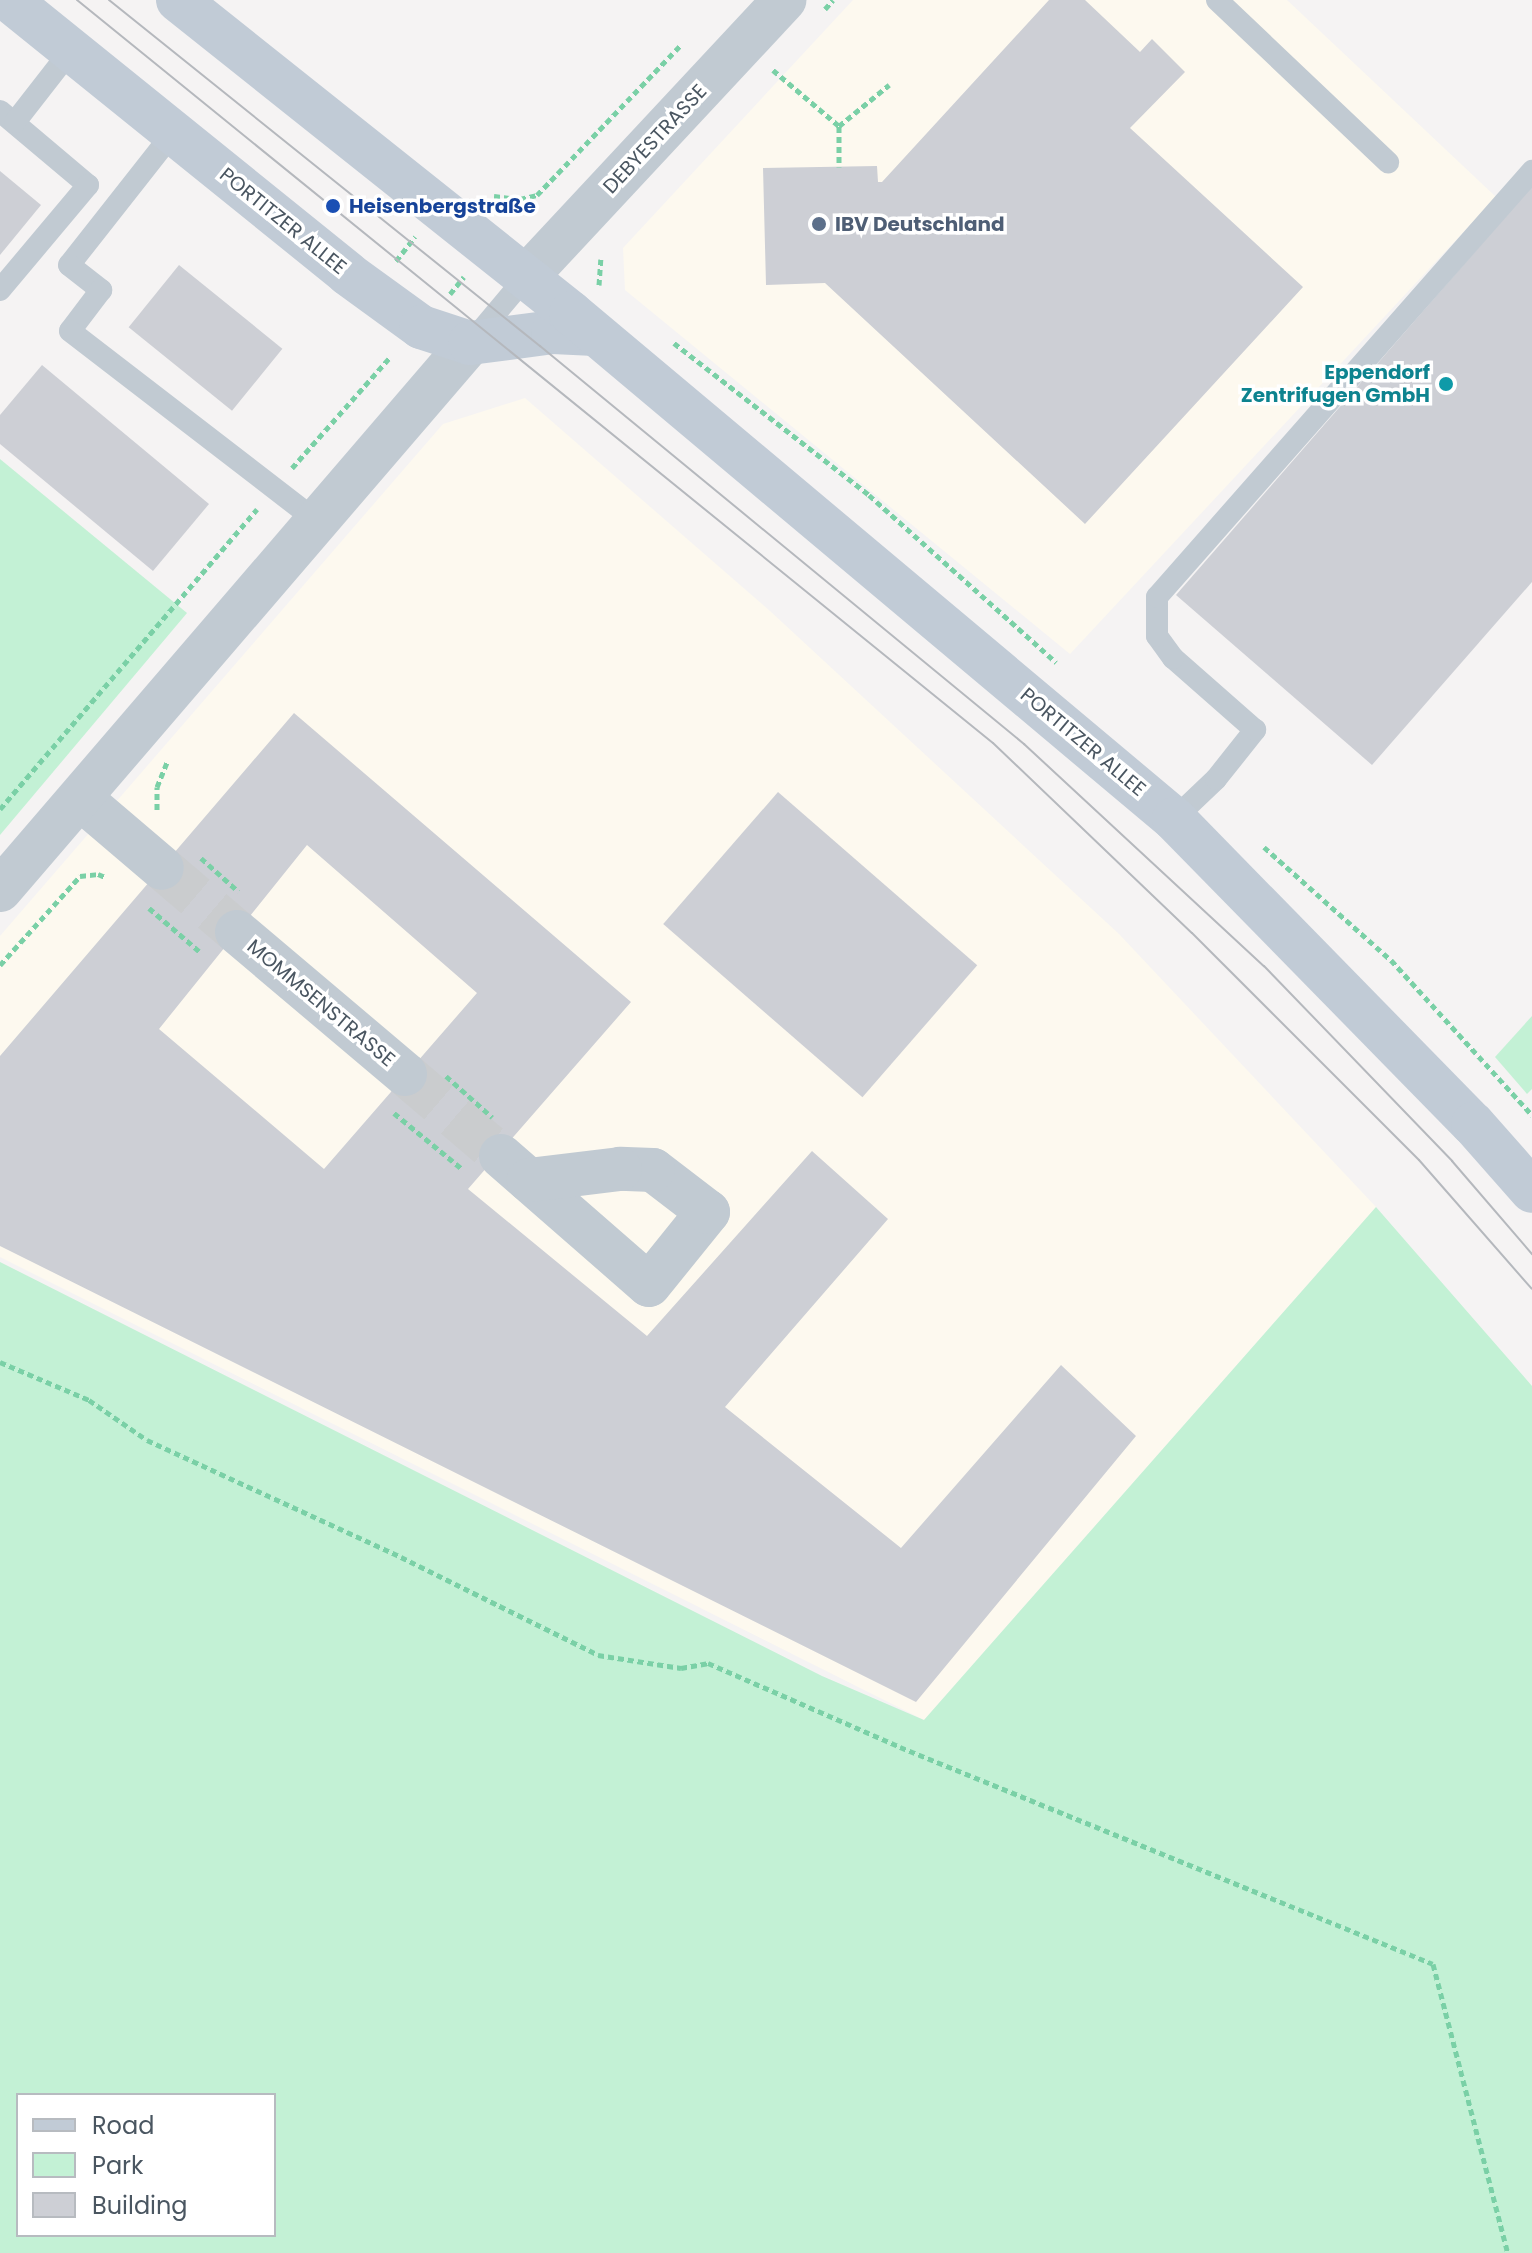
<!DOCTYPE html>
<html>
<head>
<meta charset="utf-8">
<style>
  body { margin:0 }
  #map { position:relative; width:1532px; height:2253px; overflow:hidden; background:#f5f3f3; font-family:Poppins,sans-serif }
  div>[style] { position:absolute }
  .commercial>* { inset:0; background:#fdf9ef }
  .green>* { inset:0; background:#c3f1d5 }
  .building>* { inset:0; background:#cdcfd5; transform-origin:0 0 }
  .street-tunnel>* { height:44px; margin-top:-22px; transform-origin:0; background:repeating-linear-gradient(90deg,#caccce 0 44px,transparent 0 66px) }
  .path>* { height:5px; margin-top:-2.5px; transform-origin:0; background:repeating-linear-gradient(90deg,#7ad0a6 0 6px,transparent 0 10px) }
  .lane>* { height:22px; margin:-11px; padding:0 11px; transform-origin:11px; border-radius:11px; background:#c1cad2 }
  .street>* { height:44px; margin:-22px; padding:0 22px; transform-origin:22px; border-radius:22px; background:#c1cad2 }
  .secondary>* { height:44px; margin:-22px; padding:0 22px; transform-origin:22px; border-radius:22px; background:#c1cbd6 }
  .tram>* { height:2px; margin:-1px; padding:0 1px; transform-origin:1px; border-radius:1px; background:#b5b8bd }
  .dots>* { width:22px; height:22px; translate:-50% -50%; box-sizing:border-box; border:4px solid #fff; border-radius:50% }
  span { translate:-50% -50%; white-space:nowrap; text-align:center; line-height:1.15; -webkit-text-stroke:7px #fff; paint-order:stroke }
  .street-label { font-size:20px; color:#4a5661 }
  .transit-label { font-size:20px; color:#164399; font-weight:700 }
  .left { translate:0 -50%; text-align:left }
  .service-label { font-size:20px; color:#4e5e75; font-weight:700 }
  .culture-label { font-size:20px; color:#0d838f; font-weight:700 }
  .right { translate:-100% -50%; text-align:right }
  .legend { position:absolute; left:16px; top:2093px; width:260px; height:144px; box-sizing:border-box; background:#fff; border:2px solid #b7bbc0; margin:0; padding:10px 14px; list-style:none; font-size:24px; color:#4a5661 }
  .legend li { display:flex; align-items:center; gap:16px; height:40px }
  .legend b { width:40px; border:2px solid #b7bbc0 }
</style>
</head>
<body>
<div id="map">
  <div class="commercial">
    <div style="clip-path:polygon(853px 0,1287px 0,1496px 197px,1070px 654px,625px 290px,623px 248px)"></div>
    <div style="clip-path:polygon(525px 398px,770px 611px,1119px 934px,1376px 1207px,924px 1720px,0 1257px,0 936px,443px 424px)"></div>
  </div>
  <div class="green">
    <div style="clip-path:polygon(0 459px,187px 613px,0 835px)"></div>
    <div style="clip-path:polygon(1532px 1016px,1532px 1089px,1527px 1094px,1495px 1057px)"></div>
    <div style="clip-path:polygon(evenodd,1376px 1207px,1532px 1386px,1532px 2253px,0 2253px,0 1262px,822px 1676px,924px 1720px,1376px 1207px,18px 2095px,274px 2095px,274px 2235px,18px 2235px,18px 2095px)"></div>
  </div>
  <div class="building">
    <div style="clip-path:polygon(1049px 0,1085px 0,1140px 52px,1152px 39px,1185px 72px,1130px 128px,1303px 287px,1085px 524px,825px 283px,766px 285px,763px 168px,877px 166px,878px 182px,882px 182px)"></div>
    <div style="clip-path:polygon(0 171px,41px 205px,0 255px)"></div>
    <div style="clip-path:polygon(1532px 186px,1532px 582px,1372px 765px,1176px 595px)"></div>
    <div style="left:179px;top:265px;width:133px;height:80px;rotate:39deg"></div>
    <div style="clip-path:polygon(42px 365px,209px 504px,153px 571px,0 444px,0 415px)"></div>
    <div style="clip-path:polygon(evenodd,294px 713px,631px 1002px,468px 1189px,647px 1336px,812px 1151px,888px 1219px,725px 1407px,901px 1548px,1061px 1365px,1136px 1436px,916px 1702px,0 1246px,0 1056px,294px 713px,307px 845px,477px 993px,324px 1169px,159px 1029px,307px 845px)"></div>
    <div style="left:778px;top:792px;width:264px;height:175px;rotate:41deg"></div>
  </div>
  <div class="street-tunnel">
    <div style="left:162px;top:868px;width:99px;rotate:40.5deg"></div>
    <div style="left:405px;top:1074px;width:126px;rotate:40.5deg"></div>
  </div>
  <div class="path">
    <div style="left:825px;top:9px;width:12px;rotate:-48deg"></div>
    <div style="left:773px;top:70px;width:87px;rotate:40.3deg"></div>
    <div style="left:839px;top:126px;width:41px;rotate:90deg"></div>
    <div style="left:839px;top:126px;width:65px;rotate:-39.4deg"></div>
    <div style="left:494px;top:196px;width:26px;rotate:7deg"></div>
    <div style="left:520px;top:199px;width:17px;rotate:-13deg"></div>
    <div style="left:537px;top:195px;width:207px;rotate:-46.2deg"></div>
    <div style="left:396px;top:261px;width:31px;rotate:-52deg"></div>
    <div style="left:599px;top:285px;width:26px;rotate:-86deg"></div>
    <div style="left:450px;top:294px;width:22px;rotate:-51deg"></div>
    <div style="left:674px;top:343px;width:247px;rotate:37.9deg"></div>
    <div style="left:869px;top:495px;width:251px;rotate:41.8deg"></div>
    <div style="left:292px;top:468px;width:149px;rotate:-48.5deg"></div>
    <div style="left:0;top:809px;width:395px;rotate:-49.4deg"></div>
    <div style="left:157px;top:810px;width:23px;rotate:-90deg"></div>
    <div style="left:157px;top:787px;width:27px;rotate:-68deg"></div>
    <div style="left:1264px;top:847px;width:170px;rotate:41.7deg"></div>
    <div style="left:1391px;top:960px;width:210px;rotate:47.7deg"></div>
    <div style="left:201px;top:858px;width:50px;rotate:41.7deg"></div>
    <div style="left:149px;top:908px;width:66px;rotate:40.7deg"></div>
    <div style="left:0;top:965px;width:120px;rotate:-48deg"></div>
    <div style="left:80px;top:876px;width:18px;rotate:-6deg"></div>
    <div style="left:98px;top:874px;width:8px;rotate:23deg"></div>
    <div style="left:446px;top:1076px;width:62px;rotate:41.7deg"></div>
    <div style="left:394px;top:1113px;width:87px;rotate:39.4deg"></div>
    <div style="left:0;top:1362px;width:97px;rotate:23.1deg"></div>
    <div style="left:89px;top:1400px;width:70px;rotate:34.6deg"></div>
    <div style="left:147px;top:1440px;width:280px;rotate:24.7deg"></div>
    <div style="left:401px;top:1557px;width:220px;rotate:26.4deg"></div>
    <div style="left:598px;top:1655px;width:84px;rotate:8.9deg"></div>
    <div style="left:681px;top:1668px;width:27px;rotate:-10deg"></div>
    <div style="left:708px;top:1663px;width:210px;rotate:23.6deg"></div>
    <div style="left:900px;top:1747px;width:575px;rotate:22.15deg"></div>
    <div style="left:1433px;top:1964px;width:299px;rotate:75.5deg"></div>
  </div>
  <div class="lane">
    <div style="left:1217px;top:0;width:236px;rotate:43.5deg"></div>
    <div style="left:0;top:111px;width:115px;rotate:40.1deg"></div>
    <div style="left:88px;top:185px;width:137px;rotate:130deg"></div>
    <div style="left:15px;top:122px;width:91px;rotate:-52.1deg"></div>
    <div style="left:173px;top:133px;width:168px;rotate:128.2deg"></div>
    <div style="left:69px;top:265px;width:41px;rotate:38deg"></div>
    <div style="left:101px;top:290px;width:51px;rotate:127.1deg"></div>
    <div style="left:70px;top:331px;width:314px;rotate:37.6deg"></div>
    <div style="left:474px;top:339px;width:81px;rotate:-50deg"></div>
    <div style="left:1174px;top:819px;width:58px;rotate:-43.6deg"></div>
    <div style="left:1216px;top:779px;width:63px;rotate:-51.5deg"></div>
    <div style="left:1255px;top:730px;width:109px;rotate:-138.7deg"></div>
    <div style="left:1173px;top:658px;width:27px;rotate:-126deg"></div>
    <div style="left:1157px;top:636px;width:39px;rotate:-90deg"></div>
    <div style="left:1157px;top:597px;width:568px;rotate:-48.64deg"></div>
  </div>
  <div class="street">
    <div style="left:526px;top:277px;width:379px;rotate:-47deg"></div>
    <div style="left:81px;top:799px;width:106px;rotate:40.4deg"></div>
    <div style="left:0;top:890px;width:721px;rotate:-49.33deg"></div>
    <div style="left:237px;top:932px;width:220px;rotate:40.2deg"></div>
    <div style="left:501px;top:1156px;width:196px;rotate:41.1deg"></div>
    <div style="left:649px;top:1285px;width:94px;rotate:-51.1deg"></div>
    <div style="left:708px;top:1212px;width:69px;rotate:-142.6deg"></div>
    <div style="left:653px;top:1170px;width:33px;rotate:-178deg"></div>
    <div style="left:620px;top:1169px;width:92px;rotate:173.1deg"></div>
  </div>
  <div class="secondary">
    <div style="left:9px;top:0;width:436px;rotate:38.9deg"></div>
    <div style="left:348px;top:274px;width:90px;rotate:36deg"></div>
    <div style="left:421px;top:327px;width:52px;rotate:18.1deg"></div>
    <div style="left:470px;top:343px;width:84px;rotate:-7.5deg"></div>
    <div style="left:553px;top:332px;width:42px;rotate:2.7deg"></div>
    <div style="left:178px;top:0;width:502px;rotate:38.54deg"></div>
    <div style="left:571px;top:313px;width:787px;rotate:40deg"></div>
    <div style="left:1174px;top:819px;width:427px;rotate:45.6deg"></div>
    <div style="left:1473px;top:1124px;width:89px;rotate:48.6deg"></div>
  </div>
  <div class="tram">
    <div style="left:77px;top:0;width:1179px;rotate:39.05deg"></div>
    <div style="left:993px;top:743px;width:275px;rotate:43.7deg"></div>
    <div style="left:1192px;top:933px;width:321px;rotate:45deg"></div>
    <div style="left:1419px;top:1160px;width:171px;rotate:48.8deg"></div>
    <div style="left:109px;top:0;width:553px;rotate:38.76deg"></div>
    <div style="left:540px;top:346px;width:627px;rotate:39.43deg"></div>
    <div style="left:1024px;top:744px;width:327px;rotate:42.8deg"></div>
    <div style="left:1264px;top:966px;width:271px;rotate:46deg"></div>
    <div style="left:1452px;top:1161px;width:123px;rotate:49.3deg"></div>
  </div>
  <div class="dots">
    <div style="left:333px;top:206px;background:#1a4fb4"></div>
    <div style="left:819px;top:224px;background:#5c6f8a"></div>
    <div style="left:1446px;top:384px;background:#0f9aa8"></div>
  </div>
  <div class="street-label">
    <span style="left:655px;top:139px;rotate:-47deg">DEBYESTRASSE</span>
    <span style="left:283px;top:221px;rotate:39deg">PORTITZER ALLEE</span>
    <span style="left:1083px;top:742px;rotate:40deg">PORTITZER ALLEE</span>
    <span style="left:321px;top:1003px;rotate:40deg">MOMMSENSTRASSE</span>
  </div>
  <div class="transit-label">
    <span class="left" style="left:349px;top:206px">Heisenbergstraße</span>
  </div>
  <div class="service-label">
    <span class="left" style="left:835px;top:224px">IBV Deutschland</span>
  </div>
  <div class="culture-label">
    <span class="right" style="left:1430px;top:384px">Eppendorf<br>Zentrifugen GmbH</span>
  </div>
  <ul class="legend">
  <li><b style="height:10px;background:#c1cbd6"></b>Road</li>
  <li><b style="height:22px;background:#c3f1d5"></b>Park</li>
  <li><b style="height:22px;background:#cdcfd5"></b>Building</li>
  </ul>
</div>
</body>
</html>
